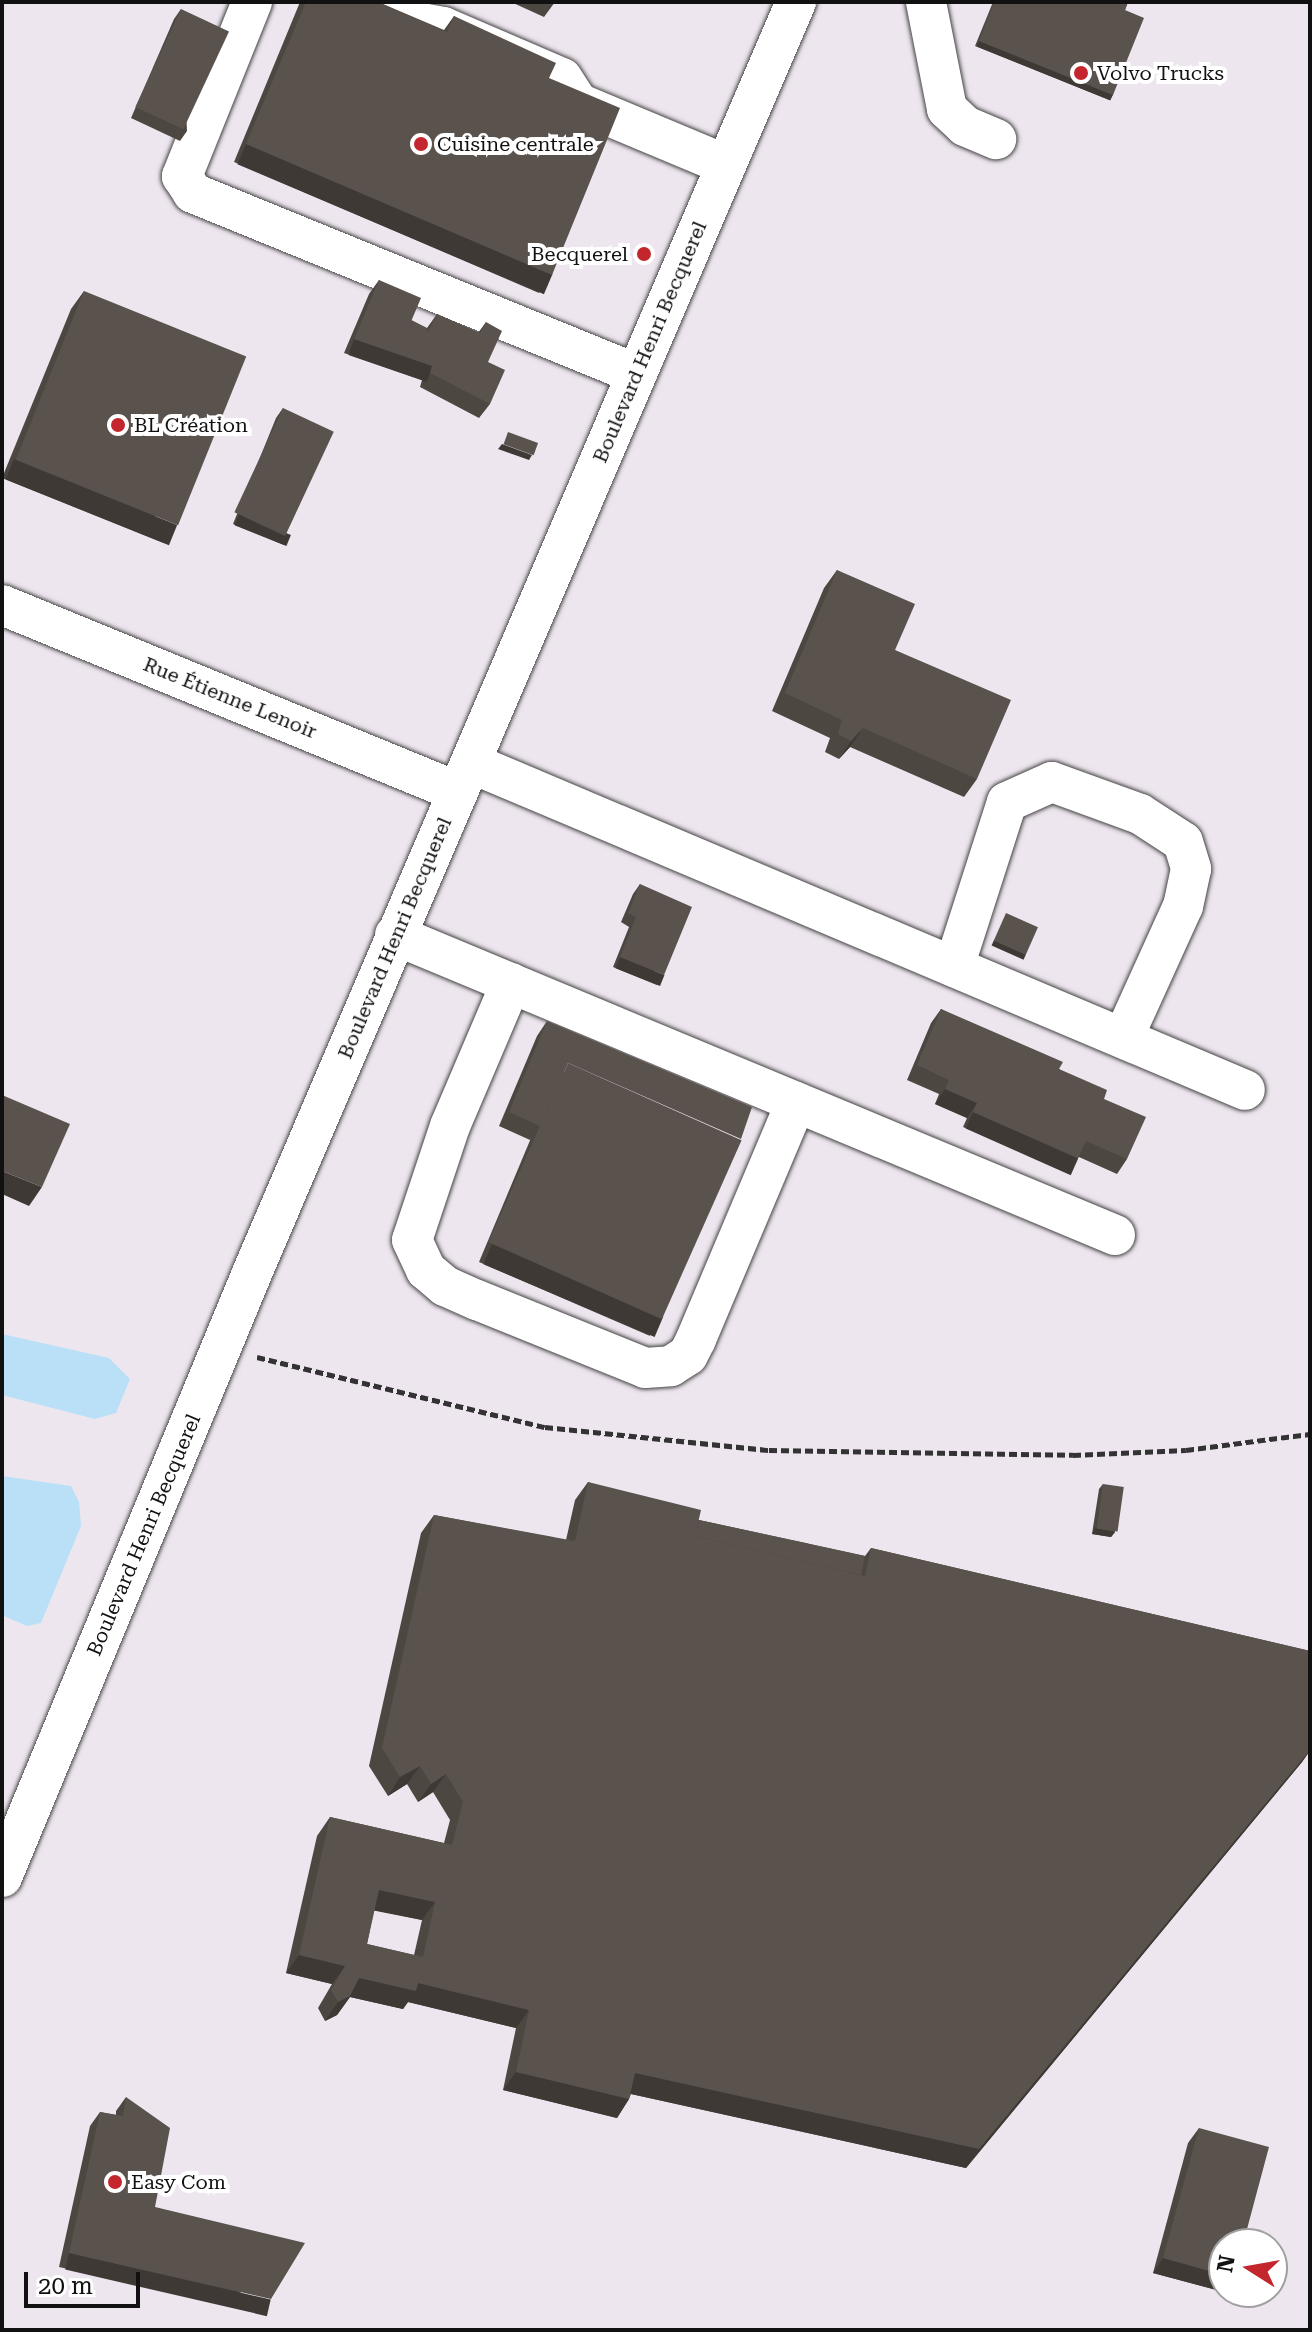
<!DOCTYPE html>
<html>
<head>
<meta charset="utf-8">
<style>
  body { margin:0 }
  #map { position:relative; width:1312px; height:2332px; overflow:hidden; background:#fffdf5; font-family:"Roboto Serif",serif }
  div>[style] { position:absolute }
  .industrial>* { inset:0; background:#eee6ef }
  .water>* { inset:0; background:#b9e0f7 }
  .path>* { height:5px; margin-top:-2.5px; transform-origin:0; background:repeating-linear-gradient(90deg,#333 0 8px,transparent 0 12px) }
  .roads { filter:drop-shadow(0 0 2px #444) drop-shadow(0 0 2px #444) }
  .minor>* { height:40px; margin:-20px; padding:0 20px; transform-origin:20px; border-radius:20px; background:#fff }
  .wall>* { inset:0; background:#4d4742 }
  .shaded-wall>* { inset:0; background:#3f3936; transform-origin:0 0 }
  .building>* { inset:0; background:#5a524d; transform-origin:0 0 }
  .dots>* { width:22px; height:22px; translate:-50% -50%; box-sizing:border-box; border:4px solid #fff; border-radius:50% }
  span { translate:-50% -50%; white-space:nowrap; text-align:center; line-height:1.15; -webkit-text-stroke:8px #fff; paint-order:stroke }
  .poi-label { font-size:20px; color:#111 }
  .left { translate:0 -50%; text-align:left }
  .right { translate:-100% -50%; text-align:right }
  .street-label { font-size:20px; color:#111 }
  .frame { position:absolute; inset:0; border:4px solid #111; pointer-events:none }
  .north { position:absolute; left:1208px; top:2228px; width:80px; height:80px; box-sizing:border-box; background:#fff; border:2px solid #a0a0a0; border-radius:50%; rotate:281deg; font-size:22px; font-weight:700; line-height:32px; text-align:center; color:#111 }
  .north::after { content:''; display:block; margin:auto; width:28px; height:36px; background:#c4262e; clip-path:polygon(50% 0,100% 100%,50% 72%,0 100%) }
  .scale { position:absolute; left:24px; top:2272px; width:116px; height:36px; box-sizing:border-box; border:4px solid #111; border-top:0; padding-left:10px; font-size:24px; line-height:28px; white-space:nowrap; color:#111; -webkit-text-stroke:6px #fff; paint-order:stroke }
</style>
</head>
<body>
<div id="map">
  <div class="industrial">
    <div style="clip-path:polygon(evenodd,2px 2px,1310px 2px,1310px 2330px,2px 2330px,2px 2px,1224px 2244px,1272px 2244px,1272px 2292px,1224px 2292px,1224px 2244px)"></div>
  </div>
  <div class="water">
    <div style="clip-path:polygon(2px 1334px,109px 1358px,130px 1379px,116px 1413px,95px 1419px,2px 1395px)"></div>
    <div style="clip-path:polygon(2px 1476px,71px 1486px,79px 1502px,81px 1526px,41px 1623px,27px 1626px,2px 1615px)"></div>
  </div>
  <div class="path">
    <div style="left:257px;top:1357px;width:296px;rotate:13.7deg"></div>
    <div style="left:545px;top:1427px;width:225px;rotate:5.9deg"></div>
    <div style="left:769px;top:1450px;width:304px;rotate:0.9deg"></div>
    <div style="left:1073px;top:1455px;width:113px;rotate:-2.5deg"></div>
    <div style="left:1186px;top:1450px;width:125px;rotate:-7.4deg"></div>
  </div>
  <div class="roads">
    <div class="minor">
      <div style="left:252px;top:2px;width:188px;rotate:111.9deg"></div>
      <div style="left:182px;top:176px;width:20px;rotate:57deg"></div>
      <div style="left:193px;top:193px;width:479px;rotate:22.2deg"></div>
      <div style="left:357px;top:2px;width:45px;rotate:22deg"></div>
      <div style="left:399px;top:19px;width:45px;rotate:10.3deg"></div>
      <div style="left:443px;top:27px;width:129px;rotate:23.2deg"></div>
      <div style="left:562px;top:78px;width:30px;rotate:57deg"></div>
      <div style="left:578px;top:103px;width:160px;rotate:22.7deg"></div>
      <div style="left:926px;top:2px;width:109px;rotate:78.9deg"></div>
      <div style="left:947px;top:109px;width:25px;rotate:43deg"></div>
      <div style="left:965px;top:126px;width:34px;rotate:23deg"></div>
      <div style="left:2px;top:605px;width:493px;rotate:22.3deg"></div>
      <div style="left:471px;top:763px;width:840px;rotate:22.9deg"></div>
      <div style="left:395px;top:935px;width:780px;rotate:22.62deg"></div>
      <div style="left:954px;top:967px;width:173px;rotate:-72.2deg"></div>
      <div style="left:1007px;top:802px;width:49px;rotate:-24deg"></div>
      <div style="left:1052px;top:782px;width:94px;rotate:20deg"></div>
      <div style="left:1140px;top:814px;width:51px;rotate:33.1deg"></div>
      <div style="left:1183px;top:842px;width:28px;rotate:73deg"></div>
      <div style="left:1191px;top:869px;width:38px;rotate:102deg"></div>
      <div style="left:1183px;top:906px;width:145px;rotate:114.4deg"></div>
      <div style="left:511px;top:983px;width:155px;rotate:113.1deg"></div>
      <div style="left:450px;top:1126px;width:120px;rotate:108.4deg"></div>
      <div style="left:412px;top:1240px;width:33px;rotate:65deg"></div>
      <div style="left:426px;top:1270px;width:25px;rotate:40deg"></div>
      <div style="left:445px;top:1286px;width:35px;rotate:24deg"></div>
      <div style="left:477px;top:1300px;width:181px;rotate:22deg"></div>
      <div style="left:645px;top:1368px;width:26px;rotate:-4deg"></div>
      <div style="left:671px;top:1366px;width:20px;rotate:-33deg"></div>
      <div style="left:688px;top:1355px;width:18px;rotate:-63deg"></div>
      <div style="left:696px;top:1339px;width:257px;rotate:-67.1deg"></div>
      <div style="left:2px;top:1877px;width:654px;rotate:-67.51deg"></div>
      <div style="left:252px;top:1273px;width:1383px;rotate:-66.83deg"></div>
    </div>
  </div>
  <div class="wall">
    <div style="clip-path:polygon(300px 2px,378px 2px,444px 30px,454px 16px,549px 77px,539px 293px,234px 162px)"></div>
    <div style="clip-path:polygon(511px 2px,555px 2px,544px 17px)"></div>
    <div style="clip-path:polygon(993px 2px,1128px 2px,1125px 10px,1113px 95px,1110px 100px,975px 46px)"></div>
    <div style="clip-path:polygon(181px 9px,187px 131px,180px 141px,131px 118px,174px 19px)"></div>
    <div style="clip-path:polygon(379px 280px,411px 320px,427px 328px,437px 314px,478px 333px,486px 322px,490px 404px,479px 418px,420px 387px,422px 380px,344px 353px,369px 294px)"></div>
    <div style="clip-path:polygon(84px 291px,164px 543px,2px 478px,71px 309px)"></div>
    <div style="clip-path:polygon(283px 408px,284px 545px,233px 524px,276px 418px)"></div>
    <div style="clip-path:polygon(837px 570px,895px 650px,977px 779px,964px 797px,850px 747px,839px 759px,825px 752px,830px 738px,772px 711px,824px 588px)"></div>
    <div style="clip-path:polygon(640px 884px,657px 985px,613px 967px,629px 927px,621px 922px,633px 894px)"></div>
    <div style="clip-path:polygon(941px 1009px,1059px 1069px,1104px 1099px,1127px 1159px,1117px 1174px,1079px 1157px,1068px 1172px,963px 1127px,967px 1118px,935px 1104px,939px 1094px,907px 1080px,931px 1023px)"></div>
    <div style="clip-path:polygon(547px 1021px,650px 1336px,479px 1262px,531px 1138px,530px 1140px,499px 1126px,537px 1036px)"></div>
    <div style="clip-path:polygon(evenodd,588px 1482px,699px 1520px,865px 1556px,871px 1548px,1310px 1651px,1310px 1751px,1302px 1762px,966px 2168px,631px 2094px,629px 2099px,617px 2118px,503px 2090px,516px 2028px,408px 2002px,403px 2009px,350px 1997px,337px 2015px,325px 2021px,318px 2008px,332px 1984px,286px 1973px,317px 1836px,330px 1817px,444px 1843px,450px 1820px,433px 1792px,418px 1802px,407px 1784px,388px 1796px,369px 1766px,421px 1533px,434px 1515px,566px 1540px,575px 1500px,588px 1482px,374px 1910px,422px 1920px,414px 1955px,367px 1944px,374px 1910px)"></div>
    <div style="clip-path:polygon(1103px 1484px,1115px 1532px,1111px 1537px,1092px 1534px,1099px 1489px)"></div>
    <div style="clip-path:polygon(126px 2097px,155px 2207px,261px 2313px,59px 2267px,90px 2126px,100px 2112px,116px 2115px,116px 2111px)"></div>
    <div style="clip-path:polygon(1199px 2128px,1224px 2244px,1224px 2292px,1153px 2273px,1188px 2143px)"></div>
  </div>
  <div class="shaded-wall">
    <div style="left:979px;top:41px;width:144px;height:6px;rotate:22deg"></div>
    <div style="left:246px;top:144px;width:333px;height:22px;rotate:23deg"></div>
    <div style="left:354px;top:339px;width:83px;height:17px;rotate:19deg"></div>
    <div style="clip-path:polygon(502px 444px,532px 455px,529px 460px,498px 449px)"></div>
    <div style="left:14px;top:459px;width:176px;height:22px;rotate:22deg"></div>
    <div style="left:239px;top:514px;width:56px;height:12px;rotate:22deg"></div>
    <div style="clip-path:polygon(863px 728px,850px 747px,839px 759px,851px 741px)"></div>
    <div style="left:994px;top:940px;width:35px;height:6px;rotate:24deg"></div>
    <div style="left:620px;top:957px;width:48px;height:12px;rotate:22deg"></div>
    <div style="clip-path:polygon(945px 1089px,977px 1103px,967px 1118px,935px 1104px)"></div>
    <div style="left:973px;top:1112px;width:115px;height:18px;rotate:24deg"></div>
    <div style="clip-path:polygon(2px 1171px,42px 1187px,29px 1206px,2px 1194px)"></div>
    <div style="left:492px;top:1244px;width:186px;height:22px;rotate:23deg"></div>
    <div style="clip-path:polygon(1095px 1528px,1115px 1532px,1111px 1537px,1092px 1534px)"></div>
    <div style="clip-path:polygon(1310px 1750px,1302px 1762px,966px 2168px,622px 2092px,635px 2073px)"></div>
    <div style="clip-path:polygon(420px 1766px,407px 1784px,388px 1796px,400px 1777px)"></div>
    <div style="clip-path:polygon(446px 1774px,433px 1792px,418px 1802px,431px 1784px)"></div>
    <div style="clip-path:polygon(379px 1890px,435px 1902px,422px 1920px,366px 1909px)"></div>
    <div style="clip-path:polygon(299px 1955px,345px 1966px,332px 1984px,286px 1973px)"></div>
    <div style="clip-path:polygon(359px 1978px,418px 1983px,529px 2010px,516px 2028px,408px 2002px,403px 2009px,350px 1997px,337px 2015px,325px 2021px,338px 2002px)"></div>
    <div style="clip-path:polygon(516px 2072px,629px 2099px,617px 2118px,503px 2090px)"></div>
    <div style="left:69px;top:2253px;width:207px;height:17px;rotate:13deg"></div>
    <div style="clip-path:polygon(1163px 2258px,1224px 2275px,1224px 2292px,1153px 2273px)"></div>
  </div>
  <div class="building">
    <div style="clip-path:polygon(306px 2px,378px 2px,447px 32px,454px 16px,556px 63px,549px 78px,620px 108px,552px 275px,246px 144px)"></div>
    <div style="clip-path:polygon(994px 2px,1128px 2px,1125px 10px,1144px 18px,1113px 95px,979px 41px)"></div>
    <div style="left:181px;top:9px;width:53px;height:108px;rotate:25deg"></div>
    <div style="clip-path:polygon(379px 280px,421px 298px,410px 324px,428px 332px,437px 314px,480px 333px,486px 322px,502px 331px,488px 362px,505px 370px,490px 404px,430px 373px,432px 366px,354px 339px)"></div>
    <div style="left:84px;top:291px;width:175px;height:182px;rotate:22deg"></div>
    <div style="clip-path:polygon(411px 320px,428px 329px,427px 332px,410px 324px)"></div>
    <div style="left:283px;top:408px;width:56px;height:115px;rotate:25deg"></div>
    <div style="left:508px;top:432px;width:32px;height:13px;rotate:20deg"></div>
    <div style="clip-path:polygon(837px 570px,915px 604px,895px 650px,1011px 700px,977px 779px,863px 728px,851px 741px,838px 734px,842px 720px,785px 693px)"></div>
    <div style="clip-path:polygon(640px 884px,692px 907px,664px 975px,620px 957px,636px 917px,628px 913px)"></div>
    <div style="left:1006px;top:913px;width:35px;height:30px;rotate:24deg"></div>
    <div style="clip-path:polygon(941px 1009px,1063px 1062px,1059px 1069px,1107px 1090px,1104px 1099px,1146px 1117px,1127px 1159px,1086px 1141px,1078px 1158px,973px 1112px,977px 1103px,945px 1089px,949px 1080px,917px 1065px)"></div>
    <div style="clip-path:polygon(547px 1021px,752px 1107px,741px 1139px,568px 1063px,540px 1126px,509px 1112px)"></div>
    <div style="left:568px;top:1063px;width:190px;height:196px;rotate:24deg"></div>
    <div style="clip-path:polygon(2px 1095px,70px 1124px,42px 1187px,2px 1171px)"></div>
    <div style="clip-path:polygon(evenodd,588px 1482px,701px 1510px,695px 1536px,865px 1576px,871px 1548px,1310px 1651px,1310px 1750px,979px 2149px,635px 2073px,629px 2099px,516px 2072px,529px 2010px,418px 1983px,416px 1991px,359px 1978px,350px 1996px,338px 2002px,331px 1990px,345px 1966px,299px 1955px,330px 1817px,452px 1845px,463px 1802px,446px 1774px,431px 1784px,420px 1766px,400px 1777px,382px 1748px,434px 1515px,575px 1541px,588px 1482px,379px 1890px,435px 1902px,423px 1957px,367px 1944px,379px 1890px)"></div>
    <div style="left:1103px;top:1484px;width:21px;height:45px;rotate:8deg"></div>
    <div style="clip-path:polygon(699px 1520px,865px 1556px,861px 1575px,695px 1536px)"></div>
    <div style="clip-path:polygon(126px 2097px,170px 2128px,155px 2207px,305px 2243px,271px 2299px,69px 2253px,100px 2112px,123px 2116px)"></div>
    <div style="clip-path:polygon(1199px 2128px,1269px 2147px,1243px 2244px,1224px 2244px,1224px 2275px,1163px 2258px)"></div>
  </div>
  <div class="dots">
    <div style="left:1081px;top:73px;background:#c4262e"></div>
    <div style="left:421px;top:144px;background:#c4262e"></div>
    <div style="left:644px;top:254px;background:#c4262e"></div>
    <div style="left:118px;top:425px;background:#c4262e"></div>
    <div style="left:115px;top:2182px;background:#c4262e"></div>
  </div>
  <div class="poi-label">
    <span class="left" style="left:1097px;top:73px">Volvo Trucks</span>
    <span class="left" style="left:437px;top:144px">Cuisine centrale</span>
    <span class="right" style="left:628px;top:254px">Becquerel</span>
    <span class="left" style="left:134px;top:425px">BL Création</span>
    <span class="left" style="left:131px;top:2182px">Easy Com</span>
  </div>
  <div class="street-label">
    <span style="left:650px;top:342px;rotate:-67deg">Boulevard Henri Becquerel</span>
    <span style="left:230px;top:698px;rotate:22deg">Rue Étienne Lenoir</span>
    <span style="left:395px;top:938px;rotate:-67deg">Boulevard Henri Becquerel</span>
    <span style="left:144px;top:1535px;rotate:-67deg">Boulevard Henri Becquerel</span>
  </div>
  <div class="frame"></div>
  <div class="north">N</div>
  <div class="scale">20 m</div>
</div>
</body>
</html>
